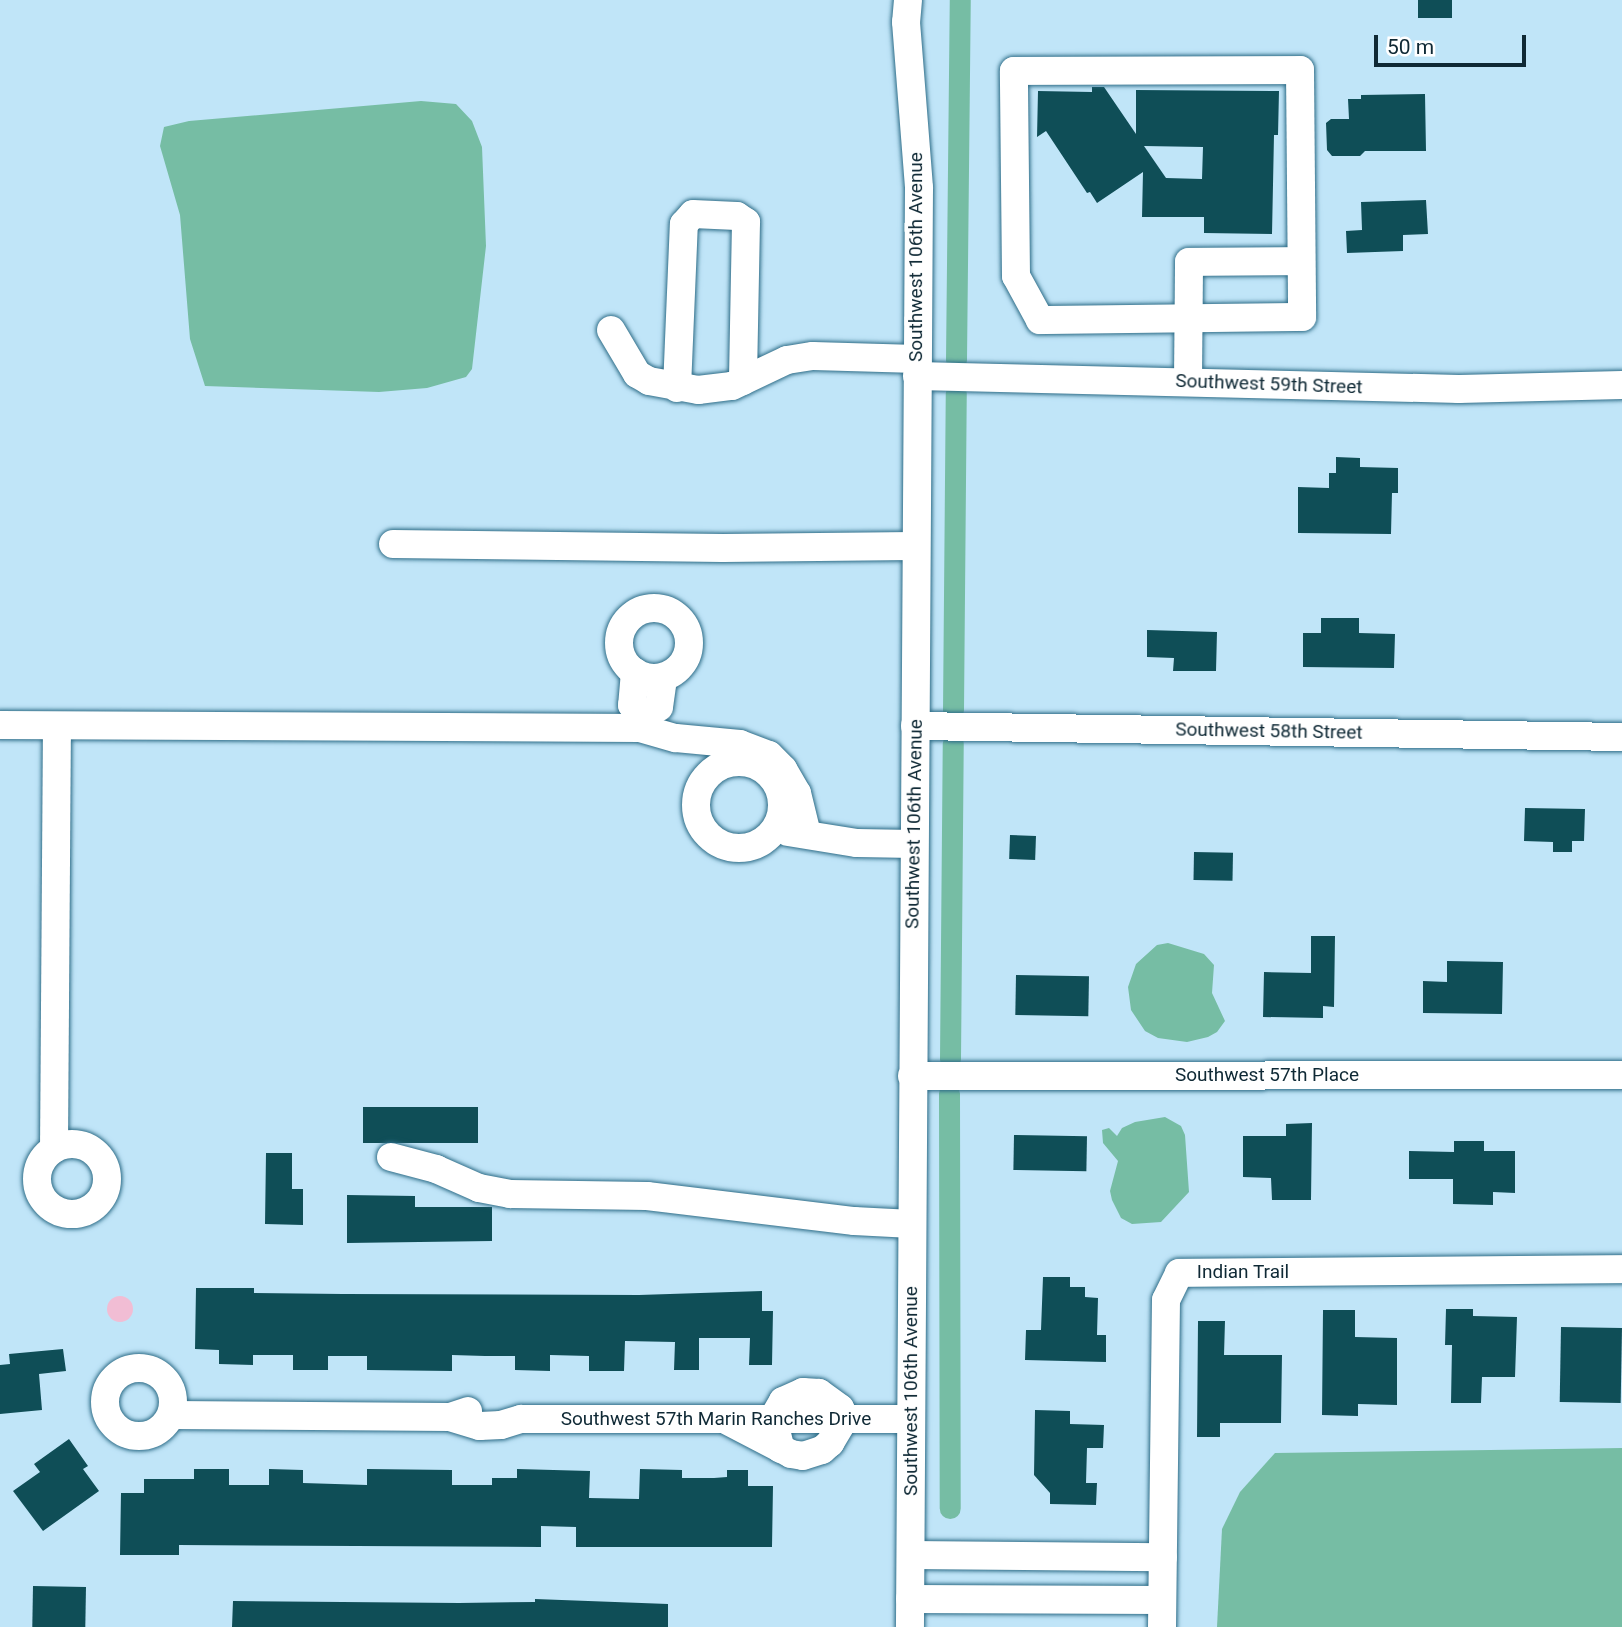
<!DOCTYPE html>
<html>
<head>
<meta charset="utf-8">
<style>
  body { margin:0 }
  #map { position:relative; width:1622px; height:1627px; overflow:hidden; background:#c0e5f8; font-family:Roboto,sans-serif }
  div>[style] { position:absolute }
  .green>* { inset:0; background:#f1bdd4 }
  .round { border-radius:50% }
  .water>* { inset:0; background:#76bda4 }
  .canal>* { height:21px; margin:-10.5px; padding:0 10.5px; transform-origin:10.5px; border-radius:10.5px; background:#76bda4 }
  .building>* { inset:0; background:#0f4e57; transform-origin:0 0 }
  .roads { filter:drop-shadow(0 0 2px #2e6d88) drop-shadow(0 0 2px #2e6d88) }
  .minor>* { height:28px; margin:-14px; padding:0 14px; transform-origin:14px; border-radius:14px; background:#fff }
  .minor>.ring { margin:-14px; padding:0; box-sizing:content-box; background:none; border:28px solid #fff; border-radius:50% }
  span { translate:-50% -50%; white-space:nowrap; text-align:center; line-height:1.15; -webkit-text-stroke:7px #fff; paint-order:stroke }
  .street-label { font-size:19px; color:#0f2935 }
  .scale { position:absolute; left:1374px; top:35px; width:152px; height:32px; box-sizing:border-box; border:4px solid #0f2935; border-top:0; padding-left:9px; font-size:21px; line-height:24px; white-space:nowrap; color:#0f2935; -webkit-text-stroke:5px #fff; paint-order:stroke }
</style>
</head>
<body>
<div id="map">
  <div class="green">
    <div class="round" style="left:107px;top:1296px;width:26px;height:26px"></div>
  </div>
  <div class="water">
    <div style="clip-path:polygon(421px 101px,456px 104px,472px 121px,482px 147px,486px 246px,472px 369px,466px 377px,427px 388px,379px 392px,205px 386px,190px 339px,180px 215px,160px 146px,164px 127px,189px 121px)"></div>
    <div style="clip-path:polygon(1168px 943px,1204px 954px,1214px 965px,1212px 993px,1225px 1021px,1217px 1032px,1208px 1037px,1187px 1042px,1158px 1038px,1145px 1031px,1131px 1010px,1128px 987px,1136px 964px,1157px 945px)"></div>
    <div style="clip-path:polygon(1165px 1117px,1181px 1126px,1185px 1135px,1189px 1192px,1161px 1222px,1132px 1224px,1121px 1218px,1112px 1200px,1110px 1191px,1118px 1161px,1103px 1143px,1102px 1130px,1109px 1128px,1117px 1136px,1122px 1128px,1135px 1122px)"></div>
    <div style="clip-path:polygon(1622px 1448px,1622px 1627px,1217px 1627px,1222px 1529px,1240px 1492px,1275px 1453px)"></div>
  </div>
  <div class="canal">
    <div style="left:956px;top:360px;width:360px;rotate:-89.4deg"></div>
    <div style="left:953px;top:710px;width:317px;rotate:-89.5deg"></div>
    <div style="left:950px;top:1059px;width:316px;rotate:-89.5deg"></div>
    <div style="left:949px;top:1093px;width:415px;rotate:89.9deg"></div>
  </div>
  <div class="building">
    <div style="left:1418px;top:0;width:34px;height:18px"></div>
    <div style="clip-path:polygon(evenodd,1092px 87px,1104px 87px,1136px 134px,1136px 90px,1279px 91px,1278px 135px,1274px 135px,1272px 234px,1204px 233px,1204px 217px,1142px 217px,1143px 172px,1097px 203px,1090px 192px,1087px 193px,1046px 131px,1037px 137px,1038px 91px,1092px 92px,1092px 87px,1144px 146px,1203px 147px,1202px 179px,1166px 178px,1144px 146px)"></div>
    <div style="clip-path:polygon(1425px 94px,1426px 151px,1365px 151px,1360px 156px,1332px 156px,1327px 150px,1326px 123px,1331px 119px,1349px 119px,1348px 99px,1361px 99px,1361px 95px)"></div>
    <div style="clip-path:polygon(1426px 200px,1428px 234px,1403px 235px,1403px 251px,1347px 253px,1346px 231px,1362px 230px,1361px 202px)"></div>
    <div style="clip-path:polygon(1336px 457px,1360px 458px,1360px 467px,1398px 468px,1398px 493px,1392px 493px,1391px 534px,1298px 533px,1298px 487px,1329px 488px,1329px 473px,1336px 473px)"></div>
    <div style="clip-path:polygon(1321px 618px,1359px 618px,1359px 633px,1395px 634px,1394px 668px,1303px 667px,1303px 633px,1321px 633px)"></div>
    <div style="clip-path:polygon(1147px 630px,1217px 632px,1216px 671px,1173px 671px,1174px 658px,1147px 657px)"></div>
    <div style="clip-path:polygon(1525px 808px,1585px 809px,1584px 841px,1572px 841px,1572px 852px,1553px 852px,1553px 842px,1524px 841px)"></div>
    <div style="left:1010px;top:835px;width:26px;height:24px;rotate:2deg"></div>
    <div style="left:1194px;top:852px;width:39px;height:28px;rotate:1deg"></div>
    <div style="clip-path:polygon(1311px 936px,1335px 936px,1334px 1007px,1323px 1006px,1323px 1018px,1263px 1017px,1264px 972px,1311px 973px)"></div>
    <div style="clip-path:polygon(1447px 961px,1503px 962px,1502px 1014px,1423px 1013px,1423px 981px,1447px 982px)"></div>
    <div style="left:1016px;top:975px;width:73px;height:40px;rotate:1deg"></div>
    <div style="left:363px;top:1107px;width:115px;height:36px"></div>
    <div style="clip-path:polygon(1312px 1123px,1311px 1200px,1272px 1200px,1271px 1178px,1243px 1177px,1243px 1136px,1286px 1136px,1286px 1124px)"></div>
    <div style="left:1014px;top:1135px;width:73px;height:35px;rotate:1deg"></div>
    <div style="clip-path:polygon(1454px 1141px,1484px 1141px,1484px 1151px,1515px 1151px,1515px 1193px,1493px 1192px,1493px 1205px,1453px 1204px,1453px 1179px,1409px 1179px,1409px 1151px,1454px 1152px)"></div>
    <div style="clip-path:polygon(266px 1153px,292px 1153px,292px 1189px,303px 1189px,303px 1225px,265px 1224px)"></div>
    <div style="clip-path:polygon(347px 1195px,415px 1196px,415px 1207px,492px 1207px,492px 1241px,347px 1243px)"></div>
    <div style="clip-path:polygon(1043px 1277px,1070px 1277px,1070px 1287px,1085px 1287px,1085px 1297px,1098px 1298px,1097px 1335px,1106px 1335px,1106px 1362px,1025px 1360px,1026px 1330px,1041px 1330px)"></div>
    <div style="clip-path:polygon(196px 1288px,254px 1288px,254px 1293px,343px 1294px,639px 1295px,762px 1291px,762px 1311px,773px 1311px,772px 1365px,749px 1365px,750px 1338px,699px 1338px,699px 1370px,674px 1370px,675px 1342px,625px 1341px,624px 1371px,589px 1371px,589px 1356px,550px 1355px,550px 1371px,515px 1370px,515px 1356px,485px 1356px,452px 1355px,452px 1371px,367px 1370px,367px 1356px,328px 1356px,328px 1370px,293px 1370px,293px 1355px,253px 1355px,253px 1365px,219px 1364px,219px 1350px,195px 1349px)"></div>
    <div style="clip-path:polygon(1446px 1309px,1473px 1309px,1473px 1316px,1517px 1317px,1515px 1377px,1482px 1377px,1481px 1403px,1451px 1403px,1452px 1345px,1445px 1345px)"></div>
    <div style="clip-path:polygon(1323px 1310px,1355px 1310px,1355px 1337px,1397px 1338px,1397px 1405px,1358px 1404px,1358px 1416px,1322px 1415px)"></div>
    <div style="clip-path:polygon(1198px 1321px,1225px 1321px,1224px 1355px,1282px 1355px,1281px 1423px,1220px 1423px,1220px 1437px,1197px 1437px)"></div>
    <div style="left:1561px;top:1327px;width:61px;height:75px;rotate:1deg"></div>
    <div style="clip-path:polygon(63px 1349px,66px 1371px,39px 1374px,42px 1410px,0 1414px,0 1365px,10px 1364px,9px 1354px)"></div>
    <div style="clip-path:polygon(1035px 1410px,1070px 1411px,1070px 1424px,1104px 1425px,1103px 1448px,1087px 1448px,1086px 1483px,1097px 1483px,1096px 1505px,1050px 1504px,1050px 1493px,1034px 1475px)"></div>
    <div style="clip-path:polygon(69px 1439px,88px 1466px,83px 1469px,99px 1491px,43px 1531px,13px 1491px,40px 1472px,34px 1464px)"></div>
    <div style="clip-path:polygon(194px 1469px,229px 1469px,229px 1485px,269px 1485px,269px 1469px,303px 1470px,303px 1483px,367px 1485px,367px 1469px,452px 1470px,452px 1485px,492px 1485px,492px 1478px,517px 1478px,517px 1469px,590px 1471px,589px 1498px,639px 1499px,640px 1469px,682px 1470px,682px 1478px,714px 1478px,727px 1477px,727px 1470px,748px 1470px,748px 1486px,773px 1486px,772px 1547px,576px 1547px,576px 1527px,541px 1526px,541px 1547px,179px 1545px,179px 1555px,120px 1555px,121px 1493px,144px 1493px,144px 1479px,194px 1479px)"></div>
    <div style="left:33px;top:1586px;width:53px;height:41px;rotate:1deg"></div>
    <div style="clip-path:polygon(535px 1599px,668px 1604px,668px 1627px,232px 1627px,233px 1601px,459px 1603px,535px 1602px)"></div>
  </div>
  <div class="roads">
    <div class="minor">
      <div style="left:908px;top:0;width:22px;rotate:95deg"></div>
      <div style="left:906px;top:22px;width:167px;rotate:85.5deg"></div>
      <div style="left:919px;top:188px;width:1439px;rotate:90.36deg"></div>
      <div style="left:1300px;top:70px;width:247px;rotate:89.5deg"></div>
      <div style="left:1302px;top:317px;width:262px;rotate:179.3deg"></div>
      <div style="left:1040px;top:320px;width:50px;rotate:-118.6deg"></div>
      <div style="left:1016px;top:276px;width:205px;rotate:-90.6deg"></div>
      <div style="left:1014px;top:71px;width:286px;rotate:-0.2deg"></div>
      <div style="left:611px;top:330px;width:51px;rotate:59.4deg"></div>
      <div style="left:637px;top:374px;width:14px;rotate:30deg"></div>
      <div style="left:649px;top:381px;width:50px;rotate:10.4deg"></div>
      <div style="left:698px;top:390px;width:34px;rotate:-7deg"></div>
      <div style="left:732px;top:386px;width:61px;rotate:-25.3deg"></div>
      <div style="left:787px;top:360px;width:26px;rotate:-9deg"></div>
      <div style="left:813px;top:356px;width:104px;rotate:1.7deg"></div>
      <div style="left:917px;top:376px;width:542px;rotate:1.37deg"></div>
      <div style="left:1459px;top:389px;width:163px;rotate:-1.4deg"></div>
      <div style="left:1188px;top:381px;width:119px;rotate:-89.5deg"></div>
      <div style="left:1189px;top:262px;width:112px;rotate:-0.5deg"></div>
      <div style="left:677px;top:388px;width:164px;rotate:-87.6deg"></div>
      <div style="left:684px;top:224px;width:13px;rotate:-48deg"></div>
      <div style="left:693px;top:214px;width:44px;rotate:2.6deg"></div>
      <div style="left:737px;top:216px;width:11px;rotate:34deg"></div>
      <div style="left:746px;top:222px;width:159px;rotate:91.1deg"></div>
      <div style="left:393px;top:544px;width:330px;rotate:0.7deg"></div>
      <div style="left:723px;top:548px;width:193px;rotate:-0.6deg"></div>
      <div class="ring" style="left:619px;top:608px;width:42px;height:42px"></div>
      <div style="left:635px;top:672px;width:33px;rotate:95deg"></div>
      <div style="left:632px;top:705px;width:16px;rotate:52deg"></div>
      <div style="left:0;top:725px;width:640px;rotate:0.27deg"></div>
      <div style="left:640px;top:728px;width:37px;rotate:16deg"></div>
      <div style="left:676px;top:738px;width:64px;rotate:5.4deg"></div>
      <div style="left:740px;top:744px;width:31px;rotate:21deg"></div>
      <div style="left:769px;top:755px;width:20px;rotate:45deg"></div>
      <div style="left:783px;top:769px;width:28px;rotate:60deg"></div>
      <div style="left:797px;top:793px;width:42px;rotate:76.3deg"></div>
      <div style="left:915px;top:726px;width:707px;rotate:0.89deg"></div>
      <div style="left:640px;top:728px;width:10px;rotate:-79deg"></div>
      <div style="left:642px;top:718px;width:20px;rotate:-33deg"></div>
      <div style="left:659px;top:707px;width:30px;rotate:-82deg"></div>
      <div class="ring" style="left:696px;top:762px;width:58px;height:58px"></div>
      <div style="left:788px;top:832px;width:70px;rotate:9.1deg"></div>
      <div style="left:857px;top:843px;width:57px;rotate:1deg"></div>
      <div style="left:912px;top:1076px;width:710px;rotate:-0.08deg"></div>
      <div class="ring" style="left:37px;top:1144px;width:42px;height:42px"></div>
      <div style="left:54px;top:1149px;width:422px;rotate:-89.6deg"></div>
      <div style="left:391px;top:1157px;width:47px;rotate:14.9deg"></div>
      <div style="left:436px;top:1169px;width:47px;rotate:23.8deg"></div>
      <div style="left:479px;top:1188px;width:32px;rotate:11deg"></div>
      <div style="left:510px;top:1194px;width:137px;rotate:0.8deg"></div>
      <div style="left:647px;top:1196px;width:209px;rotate:6.9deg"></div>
      <div style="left:854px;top:1221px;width:58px;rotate:3deg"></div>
      <div class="ring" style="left:105px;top:1368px;width:40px;height:40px"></div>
      <div style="left:172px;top:1415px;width:278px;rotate:0.4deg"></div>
      <div style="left:450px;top:1417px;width:19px;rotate:-18deg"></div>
      <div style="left:450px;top:1417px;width:31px;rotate:17deg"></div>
      <div style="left:480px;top:1426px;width:21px;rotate:-3deg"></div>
      <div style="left:501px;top:1425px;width:21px;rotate:-17deg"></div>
      <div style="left:521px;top:1419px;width:390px"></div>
      <div style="left:728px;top:1421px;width:71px;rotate:27.6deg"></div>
      <div style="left:791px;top:1454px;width:12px;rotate:9deg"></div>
      <div style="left:803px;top:1456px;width:20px;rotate:-18deg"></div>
      <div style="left:822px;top:1450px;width:11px;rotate:-41deg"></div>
      <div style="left:830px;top:1443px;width:29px;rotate:-59deg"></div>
      <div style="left:845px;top:1418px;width:11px;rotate:-117deg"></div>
      <div style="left:840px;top:1408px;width:26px;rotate:-144deg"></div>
      <div style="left:819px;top:1393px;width:16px;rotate:-176deg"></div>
      <div style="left:803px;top:1392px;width:22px;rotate:156deg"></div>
      <div style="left:783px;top:1401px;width:20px;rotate:120deg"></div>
      <div style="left:773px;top:1418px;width:32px;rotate:76deg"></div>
      <div style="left:911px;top:1555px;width:252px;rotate:0.5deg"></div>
      <div style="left:910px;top:1599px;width:252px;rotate:0.2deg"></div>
      <div style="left:1162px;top:1627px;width:327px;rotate:-89.3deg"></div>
      <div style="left:1166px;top:1300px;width:30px;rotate:-64deg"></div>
      <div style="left:1179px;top:1273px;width:443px;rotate:-0.5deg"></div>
    </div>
  </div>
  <div class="street-label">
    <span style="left:916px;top:257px;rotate:-90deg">Southwest 106th Avenue</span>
    <span style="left:1269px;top:384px;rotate:2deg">Southwest 59th Street</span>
    <span style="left:1269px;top:731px;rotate:1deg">Southwest 58th Street</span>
    <span style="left:914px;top:824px;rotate:-89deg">Southwest 106th Avenue</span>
    <span style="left:1267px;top:1075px">Southwest 57th Place</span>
    <span style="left:1243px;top:1272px">Indian Trail</span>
    <span style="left:911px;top:1391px;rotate:-90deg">Southwest 106th Avenue</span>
    <span style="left:716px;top:1419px">Southwest 57th Marin Ranches Drive</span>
  </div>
  <div class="scale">50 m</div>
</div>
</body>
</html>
